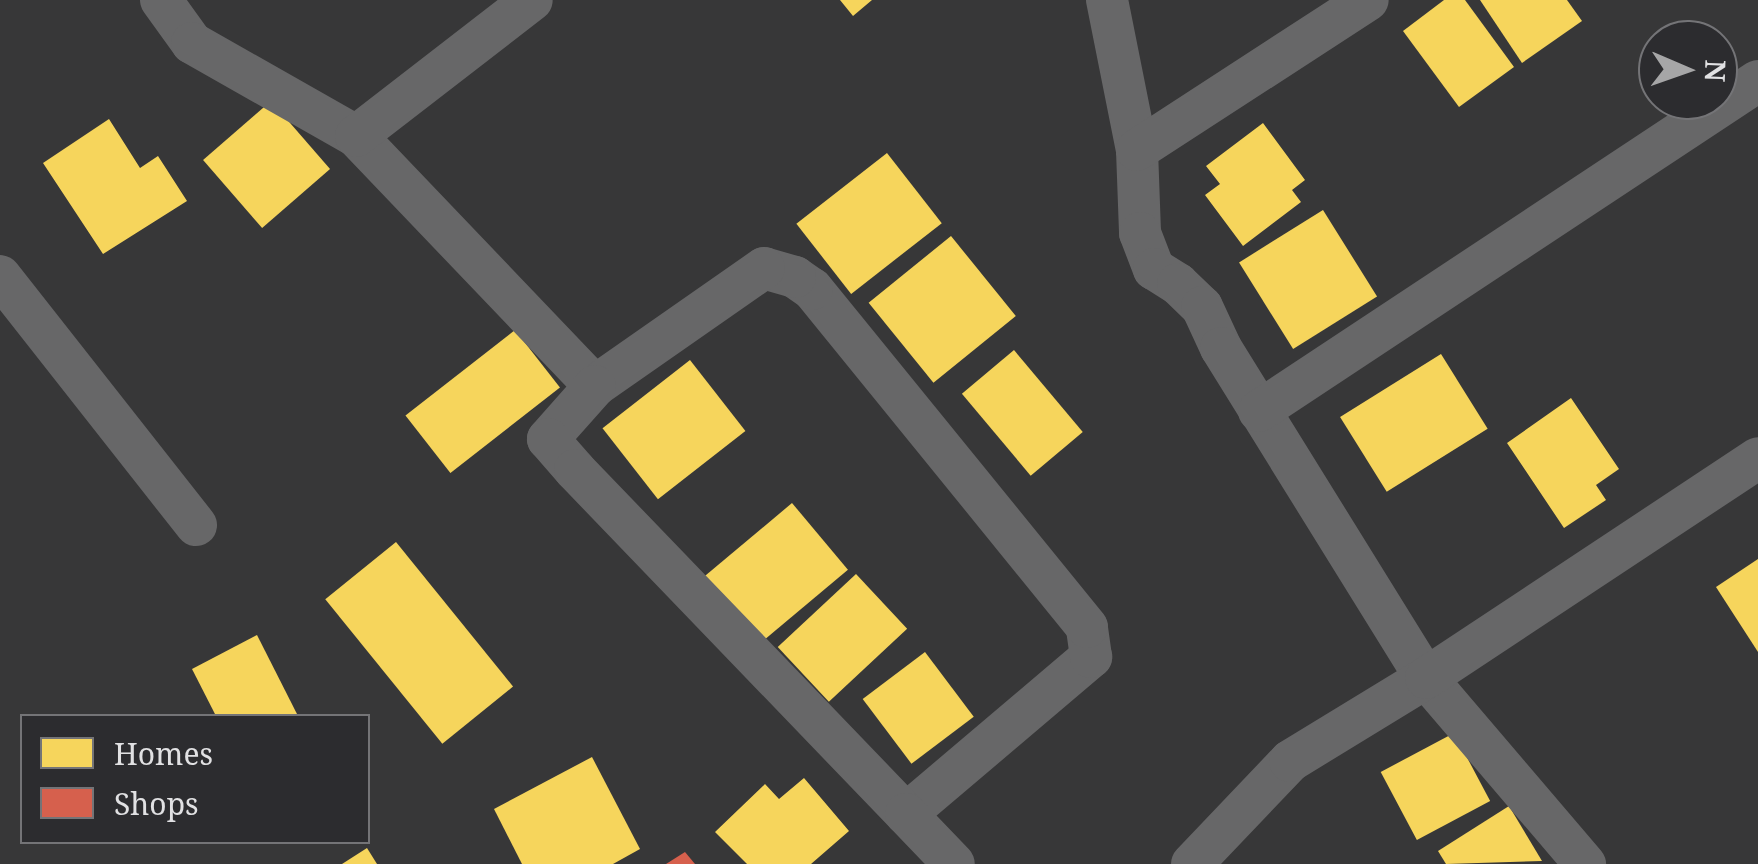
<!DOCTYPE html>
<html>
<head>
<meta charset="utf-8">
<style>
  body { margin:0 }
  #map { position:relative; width:1758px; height:864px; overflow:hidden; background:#373738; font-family:"Noto Serif",serif }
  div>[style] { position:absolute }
  .homes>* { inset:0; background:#f6d55c; transform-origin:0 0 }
  .shops>* { inset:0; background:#d6604d }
  .minor>* { height:42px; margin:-21px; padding:0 21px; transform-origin:21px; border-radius:21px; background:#676768 }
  span { translate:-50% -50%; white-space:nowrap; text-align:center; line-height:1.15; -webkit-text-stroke:10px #2c2c2f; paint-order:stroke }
  .legend { position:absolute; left:20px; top:714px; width:350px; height:130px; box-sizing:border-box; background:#2c2c2f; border:2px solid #747477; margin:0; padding:12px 18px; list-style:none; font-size:30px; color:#e1e1e3 }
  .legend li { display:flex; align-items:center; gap:20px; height:50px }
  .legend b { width:50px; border:2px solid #747477 }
  .north { position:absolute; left:1638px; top:20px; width:100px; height:100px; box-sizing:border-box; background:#2c2c2f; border:2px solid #747477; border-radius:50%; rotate:92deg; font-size:28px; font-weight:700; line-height:40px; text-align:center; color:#e1e1e3 }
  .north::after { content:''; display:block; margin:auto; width:35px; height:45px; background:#a6a6a7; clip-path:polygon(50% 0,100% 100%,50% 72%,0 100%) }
</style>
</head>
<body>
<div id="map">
  <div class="homes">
    <div style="clip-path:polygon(840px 0,872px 0,853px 16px)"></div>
    <div style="clip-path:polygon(1444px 0,1465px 0,1514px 67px,1459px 107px,1403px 31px)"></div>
    <div style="clip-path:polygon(1480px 0,1567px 0,1582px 21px,1522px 63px)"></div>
    <div style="left:271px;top:101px;width:90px;height:90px;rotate:49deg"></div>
    <div style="clip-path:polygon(109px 119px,140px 168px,158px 156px,187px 201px,103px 254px,43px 163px)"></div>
    <div style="clip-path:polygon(1263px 123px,1305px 180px,1292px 190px,1301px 202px,1243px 246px,1205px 195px,1220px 184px,1206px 166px)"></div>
    <div style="left:887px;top:153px;width:89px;height:115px;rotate:52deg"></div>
    <div style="left:1323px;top:210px;width:102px;height:99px;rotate:58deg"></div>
    <div style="left:951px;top:236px;width:103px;height:106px;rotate:51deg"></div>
    <div style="left:515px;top:330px;width:73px;height:139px;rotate:52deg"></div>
    <div style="left:1014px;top:350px;width:107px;height:68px;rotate:50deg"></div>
    <div style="left:1441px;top:354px;width:88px;height:119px;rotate:58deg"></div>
    <div style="left:690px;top:360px;width:90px;height:111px;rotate:52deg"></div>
    <div style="clip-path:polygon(1571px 398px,1619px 469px,1596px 485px,1606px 500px,1564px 528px,1507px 443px)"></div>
    <div style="left:792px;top:503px;width:87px;height:118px;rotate:50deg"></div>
    <div style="left:396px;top:542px;width:186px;height:91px;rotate:51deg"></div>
    <div style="clip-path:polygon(1758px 559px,1758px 652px,1716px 587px)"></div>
    <div style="left:856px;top:574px;width:75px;height:107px;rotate:47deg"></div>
    <div style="clip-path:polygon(257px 635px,298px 716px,216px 716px,192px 669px)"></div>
    <div style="left:925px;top:652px;width:81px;height:78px;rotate:53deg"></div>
    <div style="left:1454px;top:733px;width:77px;height:83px;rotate:62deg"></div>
    <div style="clip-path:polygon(592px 757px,640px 849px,613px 864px,522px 864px,494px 809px)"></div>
    <div style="clip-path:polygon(804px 778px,849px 831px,811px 864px,747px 864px,715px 832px,765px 784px,779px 799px)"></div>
    <div style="clip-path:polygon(1509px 806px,1542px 861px,1446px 864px,1438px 851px)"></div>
    <div style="clip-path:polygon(367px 848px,377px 864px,342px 864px)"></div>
  </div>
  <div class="shops">
    <div style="clip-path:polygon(685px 852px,695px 864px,666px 864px)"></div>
  </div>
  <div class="minor">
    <div style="left:161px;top:0;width:53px;rotate:54.2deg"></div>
    <div style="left:192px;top:43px;width:189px;rotate:29.6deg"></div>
    <div style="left:356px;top:136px;width:346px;rotate:46.3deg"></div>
    <div style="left:1107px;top:0;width:153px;rotate:78.7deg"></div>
    <div style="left:1137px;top:150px;width:83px;rotate:87.9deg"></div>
    <div style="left:1140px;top:233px;width:39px;rotate:69deg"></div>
    <div style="left:1154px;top:269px;width:28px;rotate:32deg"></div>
    <div style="left:1178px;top:284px;width:33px;rotate:44deg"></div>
    <div style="left:1202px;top:307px;width:45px;rotate:65.1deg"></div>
    <div style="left:1221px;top:348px;width:388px;rotate:58.2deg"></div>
    <div style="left:1426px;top:678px;width:245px;rotate:49.5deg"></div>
    <div style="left:356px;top:136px;width:222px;rotate:-37.7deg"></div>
    <div style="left:1137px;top:150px;width:275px;rotate:-33deg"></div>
    <div style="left:0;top:276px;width:317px;rotate:51.8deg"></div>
    <div style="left:1259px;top:411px;width:598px;rotate:-33.48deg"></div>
    <div style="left:906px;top:814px;width:243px;rotate:-40.3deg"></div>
    <div style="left:1091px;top:657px;width:30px;rotate:-98deg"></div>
    <div style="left:1087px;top:627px;width:436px;rotate:-129.1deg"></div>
    <div style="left:812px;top:289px;width:21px;rotate:-145deg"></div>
    <div style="left:795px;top:277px;width:32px;rotate:-164deg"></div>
    <div style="left:764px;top:268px;width:206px;rotate:145.1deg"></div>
    <div style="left:595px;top:386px;width:71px;rotate:131.6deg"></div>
    <div style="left:548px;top:439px;width:41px;rotate:48.9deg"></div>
    <div style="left:575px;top:470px;width:477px;rotate:46.1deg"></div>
    <div style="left:906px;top:814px;width:69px;rotate:46.2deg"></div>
    <div style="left:1192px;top:864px;width:142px;rotate:-46.4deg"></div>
    <div style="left:1290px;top:761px;width:159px;rotate:-31.4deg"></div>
    <div style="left:1426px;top:678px;width:398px;rotate:-33.5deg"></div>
  </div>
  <ul class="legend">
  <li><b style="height:28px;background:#f6d55c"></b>Homes</li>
  <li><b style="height:28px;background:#d6604d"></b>Shops</li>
  </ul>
  <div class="north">N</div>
</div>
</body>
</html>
